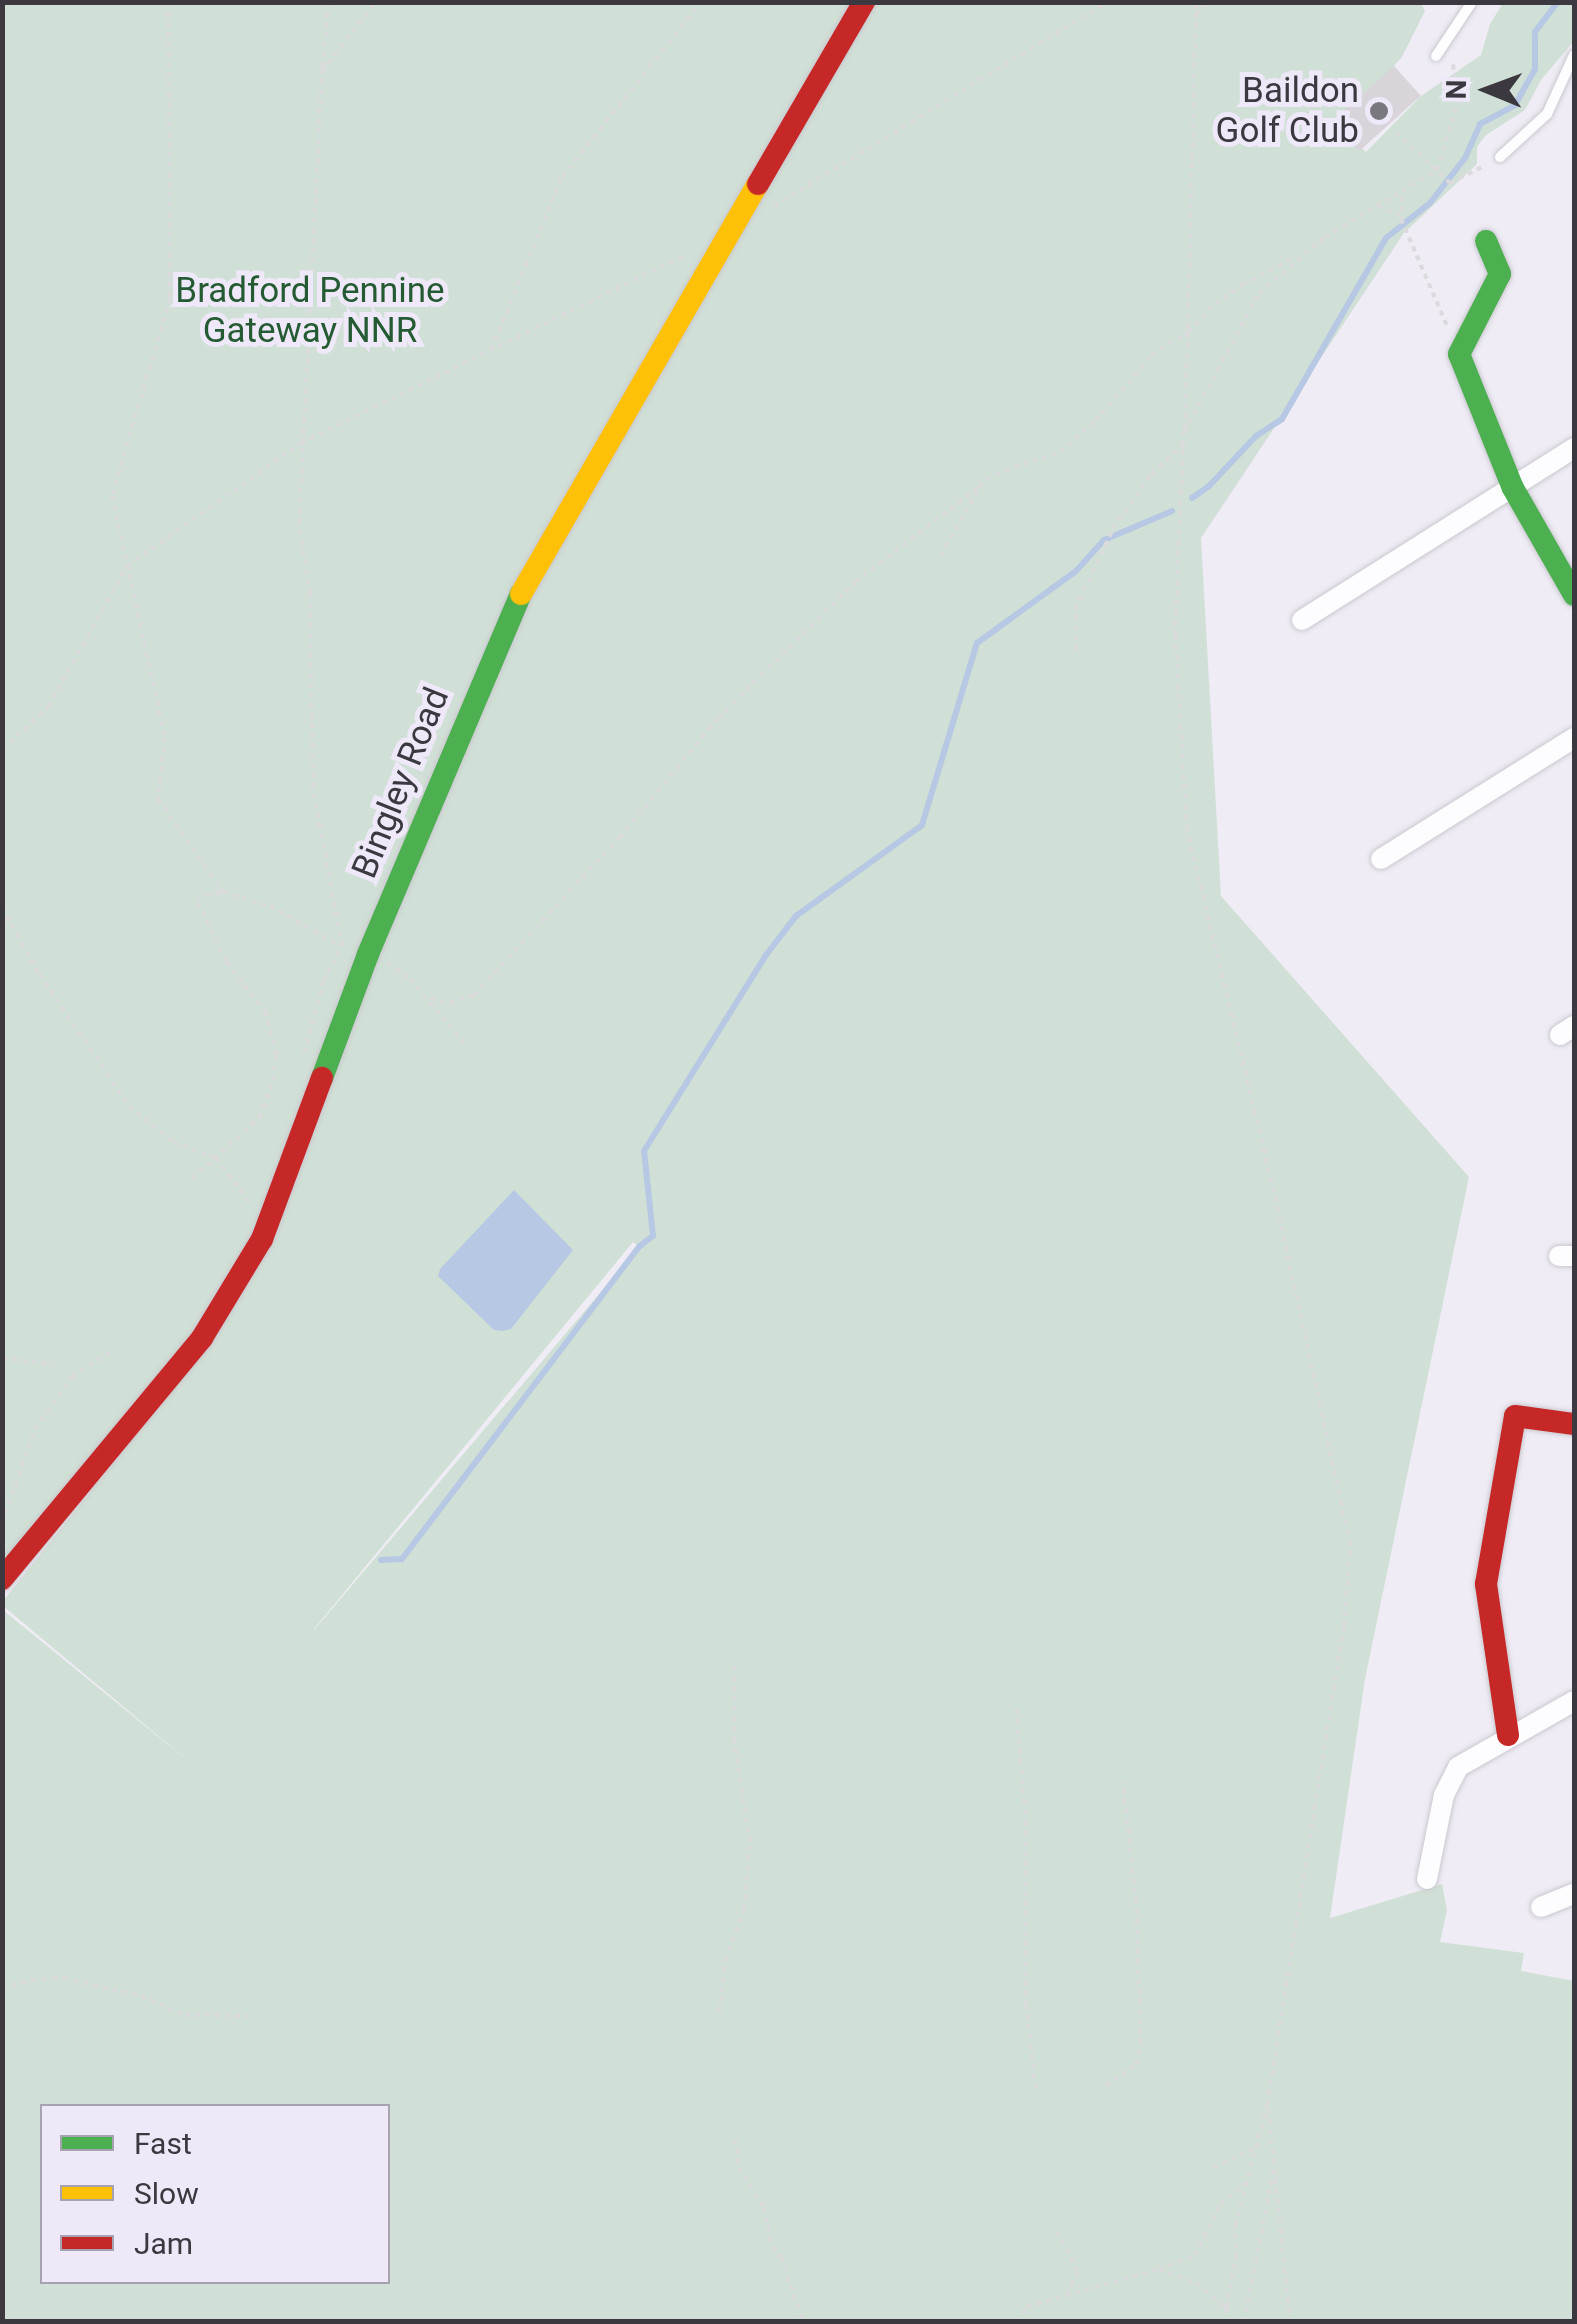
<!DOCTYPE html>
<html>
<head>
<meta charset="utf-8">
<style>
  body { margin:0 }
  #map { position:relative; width:1577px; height:2324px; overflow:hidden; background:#efecf5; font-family:Roboto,sans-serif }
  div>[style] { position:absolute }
  .green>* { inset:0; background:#d1e0d6 }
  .water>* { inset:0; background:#b6c8e3 }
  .stream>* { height:6px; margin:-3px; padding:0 3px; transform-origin:3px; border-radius:3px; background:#b6c8e3 }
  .building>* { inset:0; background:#d8d4da; transform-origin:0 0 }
  .path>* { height:4px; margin-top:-2px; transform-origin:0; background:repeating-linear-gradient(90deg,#dbdbdd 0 5px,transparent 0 10px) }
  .roads { filter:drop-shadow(0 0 2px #cac8cf) drop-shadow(0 0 2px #cac8cf) }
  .lane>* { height:10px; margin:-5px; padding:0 5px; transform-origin:5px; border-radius:5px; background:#fdfcfe }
  .street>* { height:20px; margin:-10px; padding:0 10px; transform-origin:10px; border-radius:10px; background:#fdfcfe }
  .fast>* { height:22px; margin:-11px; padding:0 11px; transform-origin:11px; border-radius:11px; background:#4caf50 }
  .slow>* { height:22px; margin:-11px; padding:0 11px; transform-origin:11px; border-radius:11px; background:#ffc107 }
  .jam>* { height:22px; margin:-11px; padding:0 11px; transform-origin:11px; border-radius:11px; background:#c62828 }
  .dots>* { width:28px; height:28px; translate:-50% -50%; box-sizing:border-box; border:5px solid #eee8f9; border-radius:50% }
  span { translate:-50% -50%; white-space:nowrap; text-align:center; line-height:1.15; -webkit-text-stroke:10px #eee8f9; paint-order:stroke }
  .poi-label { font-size:35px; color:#3b393f }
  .right { translate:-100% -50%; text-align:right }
  .park-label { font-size:35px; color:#255b33 }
  .street-label { font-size:35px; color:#3b393f }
  .frame { position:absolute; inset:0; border:5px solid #3b393f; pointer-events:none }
  .legend { position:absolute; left:40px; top:2104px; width:350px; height:180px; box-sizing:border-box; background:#eee8f9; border:2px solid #a6a2af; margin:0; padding:12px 18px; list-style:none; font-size:30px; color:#3b393f }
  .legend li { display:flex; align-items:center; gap:20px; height:50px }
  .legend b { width:50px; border:2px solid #a6a2af }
  .north { position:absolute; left:1437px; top:40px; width:100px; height:100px; -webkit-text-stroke:8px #eee8f9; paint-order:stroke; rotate:271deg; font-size:28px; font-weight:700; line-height:40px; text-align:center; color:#3b393f }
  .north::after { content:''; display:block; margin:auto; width:35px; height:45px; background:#3b393f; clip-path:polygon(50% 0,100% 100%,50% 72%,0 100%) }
</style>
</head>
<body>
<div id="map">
  <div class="green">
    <div style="clip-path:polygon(evenodd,2px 3px,1421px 3px,1425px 11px,1402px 57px,1339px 127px,1366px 152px,1421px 96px,1481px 55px,1490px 24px,1503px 3px,1574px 3px,1574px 41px,1541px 80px,1525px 110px,1486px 135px,1477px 147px,1477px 164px,1404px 233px,1201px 538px,1221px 896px,1469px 1177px,1365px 1679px,1330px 1918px,1442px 1884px,1447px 1910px,1440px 1942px,1524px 1953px,1521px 1971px,1574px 1981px,1574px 2321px,3px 2321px,3px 1610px,198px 1769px,3px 1606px,3px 1601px,209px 1344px,3px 1579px,2px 3px,633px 1242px,639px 1247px,314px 1630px,314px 1629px,633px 1242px,2px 3px,42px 2106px,388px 2106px,388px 2282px,42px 2282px,42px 2106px)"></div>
  </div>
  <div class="water">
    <div style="clip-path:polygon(514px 1190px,573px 1250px,511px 1329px,503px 1331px,494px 1330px,438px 1276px,440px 1269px)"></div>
  </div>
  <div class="stream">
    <div style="left:1192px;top:498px;width:21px;rotate:-35deg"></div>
    <div style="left:1209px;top:486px;width:69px;rotate:-46.8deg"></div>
    <div style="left:1256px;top:436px;width:31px;rotate:-33deg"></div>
    <div style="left:1282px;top:419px;width:209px;rotate:-60.1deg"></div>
    <div style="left:1386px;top:238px;width:56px;rotate:-38.5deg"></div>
    <div style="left:1430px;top:203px;width:57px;rotate:-52.1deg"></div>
    <div style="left:1465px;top:158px;width:37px;rotate:-66deg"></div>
    <div style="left:1480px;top:124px;width:40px;rotate:-28deg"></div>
    <div style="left:1515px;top:105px;width:41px;rotate:-60.9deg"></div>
    <div style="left:1535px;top:69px;width:37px;rotate:-90deg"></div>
    <div style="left:1535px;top:32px;width:38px;rotate:-53deg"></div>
    <div style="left:381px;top:1560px;width:21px;rotate:-3deg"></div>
    <div style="left:402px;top:1559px;width:393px;rotate:-52.8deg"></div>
    <div style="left:640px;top:1246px;width:16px;rotate:-38deg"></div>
    <div style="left:653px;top:1236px;width:85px;rotate:-96deg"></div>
    <div style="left:644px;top:1151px;width:231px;rotate:-58.1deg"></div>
    <div style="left:766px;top:955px;width:49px;rotate:-52.4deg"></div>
    <div style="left:796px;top:916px;width:155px;rotate:-35.8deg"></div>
    <div style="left:922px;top:825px;width:190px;rotate:-73.2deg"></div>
    <div style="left:977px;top:643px;width:122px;rotate:-36deg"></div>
    <div style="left:1076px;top:571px;width:42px;rotate:-47.9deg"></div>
    <div style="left:1104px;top:540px;width:74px;rotate:-23.1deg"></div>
  </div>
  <div class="building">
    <div style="left:1394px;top:66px;width:40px;height:83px;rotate:48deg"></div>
  </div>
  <div class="path">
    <div style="left:168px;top:2px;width:296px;rotate:89.6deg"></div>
    <div style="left:170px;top:298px;width:206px;rotate:106.3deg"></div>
    <div style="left:112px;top:496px;width:247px;rotate:77.6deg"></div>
    <div style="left:165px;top:737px;width:62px;rotate:96.4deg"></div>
    <div style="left:158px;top:799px;width:113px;rotate:55deg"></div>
    <div style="left:223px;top:892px;width:49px;rotate:16.6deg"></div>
    <div style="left:270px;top:906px;width:81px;rotate:29.4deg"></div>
    <div style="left:329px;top:2px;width:69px;rotate:95.8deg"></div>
    <div style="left:322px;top:71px;width:87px;rotate:-52.5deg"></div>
    <div style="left:1443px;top:2px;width:2px;rotate:27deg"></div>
    <div style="left:1196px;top:15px;width:16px;rotate:-52deg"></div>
    <div style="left:1396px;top:132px;width:74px;rotate:43.4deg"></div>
    <div style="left:1450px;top:183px;width:40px;rotate:-26.6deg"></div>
    <div style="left:1402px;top:196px;width:23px;rotate:92deg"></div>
    <div style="left:1401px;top:219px;width:116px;rotate:66.7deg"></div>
    <div style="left:774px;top:206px;width:391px;rotate:-31.5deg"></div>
    <div style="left:1378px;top:206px;width:24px;rotate:22deg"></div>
    <div style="left:491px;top:350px;width:187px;rotate:-67.7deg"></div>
    <div style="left:562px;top:177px;width:223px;rotate:-51.5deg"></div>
    <div style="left:1185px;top:428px;width:426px;rotate:-88.5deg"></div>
    <div style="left:941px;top:556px;width:79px;rotate:-61.2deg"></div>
    <div style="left:979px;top:487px;width:21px;rotate:-39deg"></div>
    <div style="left:995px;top:474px;width:69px;rotate:-18.7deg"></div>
    <div style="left:1060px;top:452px;width:47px;rotate:-41.5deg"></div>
    <div style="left:1095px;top:421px;width:87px;rotate:-49.2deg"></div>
    <div style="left:1152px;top:355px;width:43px;rotate:-32.6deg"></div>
    <div style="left:1188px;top:332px;width:39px;rotate:-46deg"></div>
    <div style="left:1215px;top:304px;width:33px;rotate:-35deg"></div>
    <div style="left:1242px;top:285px;width:60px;rotate:-27.8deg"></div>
    <div style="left:1076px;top:650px;width:41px;rotate:-91.4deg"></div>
    <div style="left:1075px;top:609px;width:89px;rotate:-64.6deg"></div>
    <div style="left:1113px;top:529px;width:67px;rotate:-55.4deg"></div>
    <div style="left:1151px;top:474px;width:43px;rotate:-42.2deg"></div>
    <div style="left:2px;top:750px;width:63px;rotate:-43.1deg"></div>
    <div style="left:48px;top:707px;width:162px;rotate:-60.7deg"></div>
    <div style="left:127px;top:566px;width:213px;rotate:-35.3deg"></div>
    <div style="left:301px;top:443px;width:430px;rotate:-26.1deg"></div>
    <div style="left:2px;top:907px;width:77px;rotate:61.1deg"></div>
    <div style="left:39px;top:974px;width:160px;rotate:55.7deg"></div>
    <div style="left:129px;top:1106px;width:57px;rotate:39.3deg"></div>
    <div style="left:173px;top:1142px;width:46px;rotate:20.4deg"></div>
    <div style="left:216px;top:1158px;width:56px;rotate:52.9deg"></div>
    <div style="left:387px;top:963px;width:28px;rotate:35deg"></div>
    <div style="left:410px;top:979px;width:84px;rotate:49.8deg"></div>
    <div style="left:430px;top:998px;width:21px;rotate:14deg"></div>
    <div style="left:450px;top:1003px;width:25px;rotate:-18deg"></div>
    <div style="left:474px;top:995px;width:214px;rotate:-47.3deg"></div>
    <div style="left:619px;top:838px;width:156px;rotate:-50.5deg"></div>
    <div style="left:718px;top:718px;width:193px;rotate:-44.8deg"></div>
    <div style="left:855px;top:582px;width:156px;rotate:-37.5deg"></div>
    <div style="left:304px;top:1053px;width:73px;rotate:-75deg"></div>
    <div style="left:323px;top:982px;width:41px;rotate:-62.2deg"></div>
    <div style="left:342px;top:946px;width:161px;rotate:-100.4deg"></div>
    <div style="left:313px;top:788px;width:194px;rotate:-90.9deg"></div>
    <div style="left:310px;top:594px;width:72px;rotate:-98.8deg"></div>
    <div style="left:299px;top:523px;width:453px;rotate:-87.1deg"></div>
    <div style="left:192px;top:1179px;width:92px;rotate:-42.4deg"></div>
    <div style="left:260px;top:1117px;width:39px;rotate:-71deg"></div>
    <div style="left:273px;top:1080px;width:25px;rotate:-83deg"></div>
    <div style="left:276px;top:1055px;width:43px;rotate:-103.4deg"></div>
    <div style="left:266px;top:1013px;width:66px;rotate:-127.6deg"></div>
    <div style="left:226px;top:961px;width:70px;rotate:-115.5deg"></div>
    <div style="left:196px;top:898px;width:28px;rotate:-13deg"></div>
    <div style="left:2px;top:1358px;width:52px;rotate:6.6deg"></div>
    <div style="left:2px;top:1523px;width:100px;rotate:-70.7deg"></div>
    <div style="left:35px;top:1429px;width:64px;rotate:-54.6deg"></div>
    <div style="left:72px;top:1377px;width:45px;rotate:-33.3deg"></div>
    <div style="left:1016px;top:1709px;width:112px;rotate:84.9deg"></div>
    <div style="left:1026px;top:1821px;width:183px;rotate:90deg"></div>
    <div style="left:1026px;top:2004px;width:88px;rotate:83.4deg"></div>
    <div style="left:2px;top:1988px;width:31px;rotate:-15deg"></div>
    <div style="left:32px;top:1980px;width:32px;rotate:-4deg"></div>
    <div style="left:64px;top:1978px;width:79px;rotate:13.2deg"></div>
    <div style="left:141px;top:1996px;width:48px;rotate:23.4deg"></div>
    <div style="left:185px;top:2015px;width:63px;rotate:0.9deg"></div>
    <div style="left:719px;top:2012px;width:52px;rotate:-83.4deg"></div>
    <div style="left:725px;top:1960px;width:53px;rotate:-69.2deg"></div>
    <div style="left:744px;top:1910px;width:68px;rotate:-85deg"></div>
    <div style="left:750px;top:1842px;width:102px;rotate:-99deg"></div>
    <div style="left:734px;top:1741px;width:75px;rotate:-90deg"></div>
    <div style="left:1106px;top:2086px;width:37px;rotate:-36deg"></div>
    <div style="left:1136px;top:2064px;width:21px;rotate:-76deg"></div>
    <div style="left:1141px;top:2044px;width:141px;rotate:-92deg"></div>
    <div style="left:1136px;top:1903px;width:121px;rotate:-96.2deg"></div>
    <div style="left:1268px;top:2109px;width:214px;rotate:84.1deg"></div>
    <div style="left:735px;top:2139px;width:29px;rotate:82deg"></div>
    <div style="left:739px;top:2168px;width:46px;rotate:57.3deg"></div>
    <div style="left:764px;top:2207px;width:40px;rotate:78deg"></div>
    <div style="left:772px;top:2246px;width:14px;rotate:51deg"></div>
    <div style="left:781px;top:2257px;width:69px;rotate:71.3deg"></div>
    <div style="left:1213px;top:2168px;width:49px;rotate:-25.5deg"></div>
    <div style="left:1057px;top:2231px;width:46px;rotate:62.9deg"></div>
    <div style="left:1078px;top:2272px;width:27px;rotate:117deg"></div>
    <div style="left:1159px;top:2269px;width:39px;rotate:-21deg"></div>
    <div style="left:1195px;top:2255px;width:57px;rotate:-63.9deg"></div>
    <div style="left:1220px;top:2204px;width:35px;rotate:-40deg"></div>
    <div style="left:1017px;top:2322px;width:18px;rotate:-56deg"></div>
    <div style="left:1027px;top:2307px;width:137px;rotate:-16.1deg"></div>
    <div style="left:1159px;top:2269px;width:40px;rotate:21deg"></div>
    <div style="left:1196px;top:2283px;width:39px;rotate:40deg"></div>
    <div style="left:1231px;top:2322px;width:15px;rotate:-110deg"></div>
    <div style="left:1226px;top:2308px;width:51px;rotate:-78.7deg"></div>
    <div style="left:1236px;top:2258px;width:33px;rotate:-92deg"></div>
    <div style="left:1235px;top:2225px;width:124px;rotate:-75.1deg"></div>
    <div style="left:1267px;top:2105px;width:485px;rotate:-80.9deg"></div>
    <div style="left:1344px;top:1626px;width:82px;rotate:-85.8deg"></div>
    <div style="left:1350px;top:1544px;width:360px;rotate:-102.2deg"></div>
    <div style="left:1274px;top:1192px;width:373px;rotate:-103.5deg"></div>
    <div style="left:1187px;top:829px;width:194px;rotate:-93.5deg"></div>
    <div style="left:1175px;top:635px;width:190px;rotate:-87.6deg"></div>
    <div style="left:1183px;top:445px;width:13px;rotate:-86deg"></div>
    <div style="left:1184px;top:432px;width:158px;rotate:-61.7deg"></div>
    <div style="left:1259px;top:293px;width:87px;rotate:-40.3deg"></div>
    <div style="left:1325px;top:237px;width:131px;rotate:-30.9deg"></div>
    <div style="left:1437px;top:170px;width:74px;rotate:-72.8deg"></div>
    <div style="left:1459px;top:99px;width:40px;rotate:-100deg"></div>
    <div style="left:1244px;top:2322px;width:154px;rotate:-79.1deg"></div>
  </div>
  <div class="roads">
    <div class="lane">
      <div style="left:1436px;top:56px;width:65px;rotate:-56.3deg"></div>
      <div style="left:1500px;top:157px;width:64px;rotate:-42.5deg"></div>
      <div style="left:1547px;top:114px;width:65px;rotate:-65.4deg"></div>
    </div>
    <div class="street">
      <div style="left:1302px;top:620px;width:322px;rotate:-32.3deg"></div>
      <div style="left:1381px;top:859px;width:228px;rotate:-32.1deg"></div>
      <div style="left:1560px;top:1035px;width:17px;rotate:-33deg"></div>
      <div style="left:1559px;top:1256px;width:15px"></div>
      <div style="left:1427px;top:1879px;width:86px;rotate:-78.6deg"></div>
      <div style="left:1444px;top:1795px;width:31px;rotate:-63deg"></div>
      <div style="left:1458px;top:1767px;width:133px;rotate:-29.6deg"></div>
      <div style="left:1541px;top:1907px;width:35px;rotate:-22deg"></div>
    </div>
    <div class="fast">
      <div style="left:1486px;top:241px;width:36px;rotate:67deg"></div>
      <div style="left:1500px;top:274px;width:90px;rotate:117.1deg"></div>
      <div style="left:1459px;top:354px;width:144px;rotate:68.1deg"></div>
      <div style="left:1513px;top:488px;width:123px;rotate:60.3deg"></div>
      <div style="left:322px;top:1078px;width:132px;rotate:-69.6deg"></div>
      <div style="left:368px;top:954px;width:391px;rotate:-67deg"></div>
    </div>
    <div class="slow">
      <div style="left:521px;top:594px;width:474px;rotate:-60deg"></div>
    </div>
    <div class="jam">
      <div style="left:758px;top:184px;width:211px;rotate:-59.8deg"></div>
      <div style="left:2px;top:1579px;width:313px;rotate:-50.3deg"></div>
      <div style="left:202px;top:1338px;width:116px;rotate:-58.8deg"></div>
      <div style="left:262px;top:1239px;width:172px;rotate:-69.6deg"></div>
      <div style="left:1508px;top:1735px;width:153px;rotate:-98.3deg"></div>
      <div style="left:1486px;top:1584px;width:170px;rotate:-80.2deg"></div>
      <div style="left:1515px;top:1416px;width:60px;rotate:7.7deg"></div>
    </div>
  </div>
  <div class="dots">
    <div style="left:1379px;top:111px;background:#7a787f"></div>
  </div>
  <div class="poi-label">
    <span class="right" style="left:1359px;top:111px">Baildon<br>Golf Club</span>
  </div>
  <div class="park-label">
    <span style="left:310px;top:311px">Bradford Pennine<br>Gateway NNR</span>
  </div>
  <div class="street-label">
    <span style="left:401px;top:783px;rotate:-68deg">Bingley Road</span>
  </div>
  <div class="frame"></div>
  <ul class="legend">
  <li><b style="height:12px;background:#4caf50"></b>Fast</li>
  <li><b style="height:12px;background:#ffc107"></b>Slow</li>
  <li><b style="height:12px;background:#c62828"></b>Jam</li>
  </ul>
  <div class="north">N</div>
</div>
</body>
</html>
